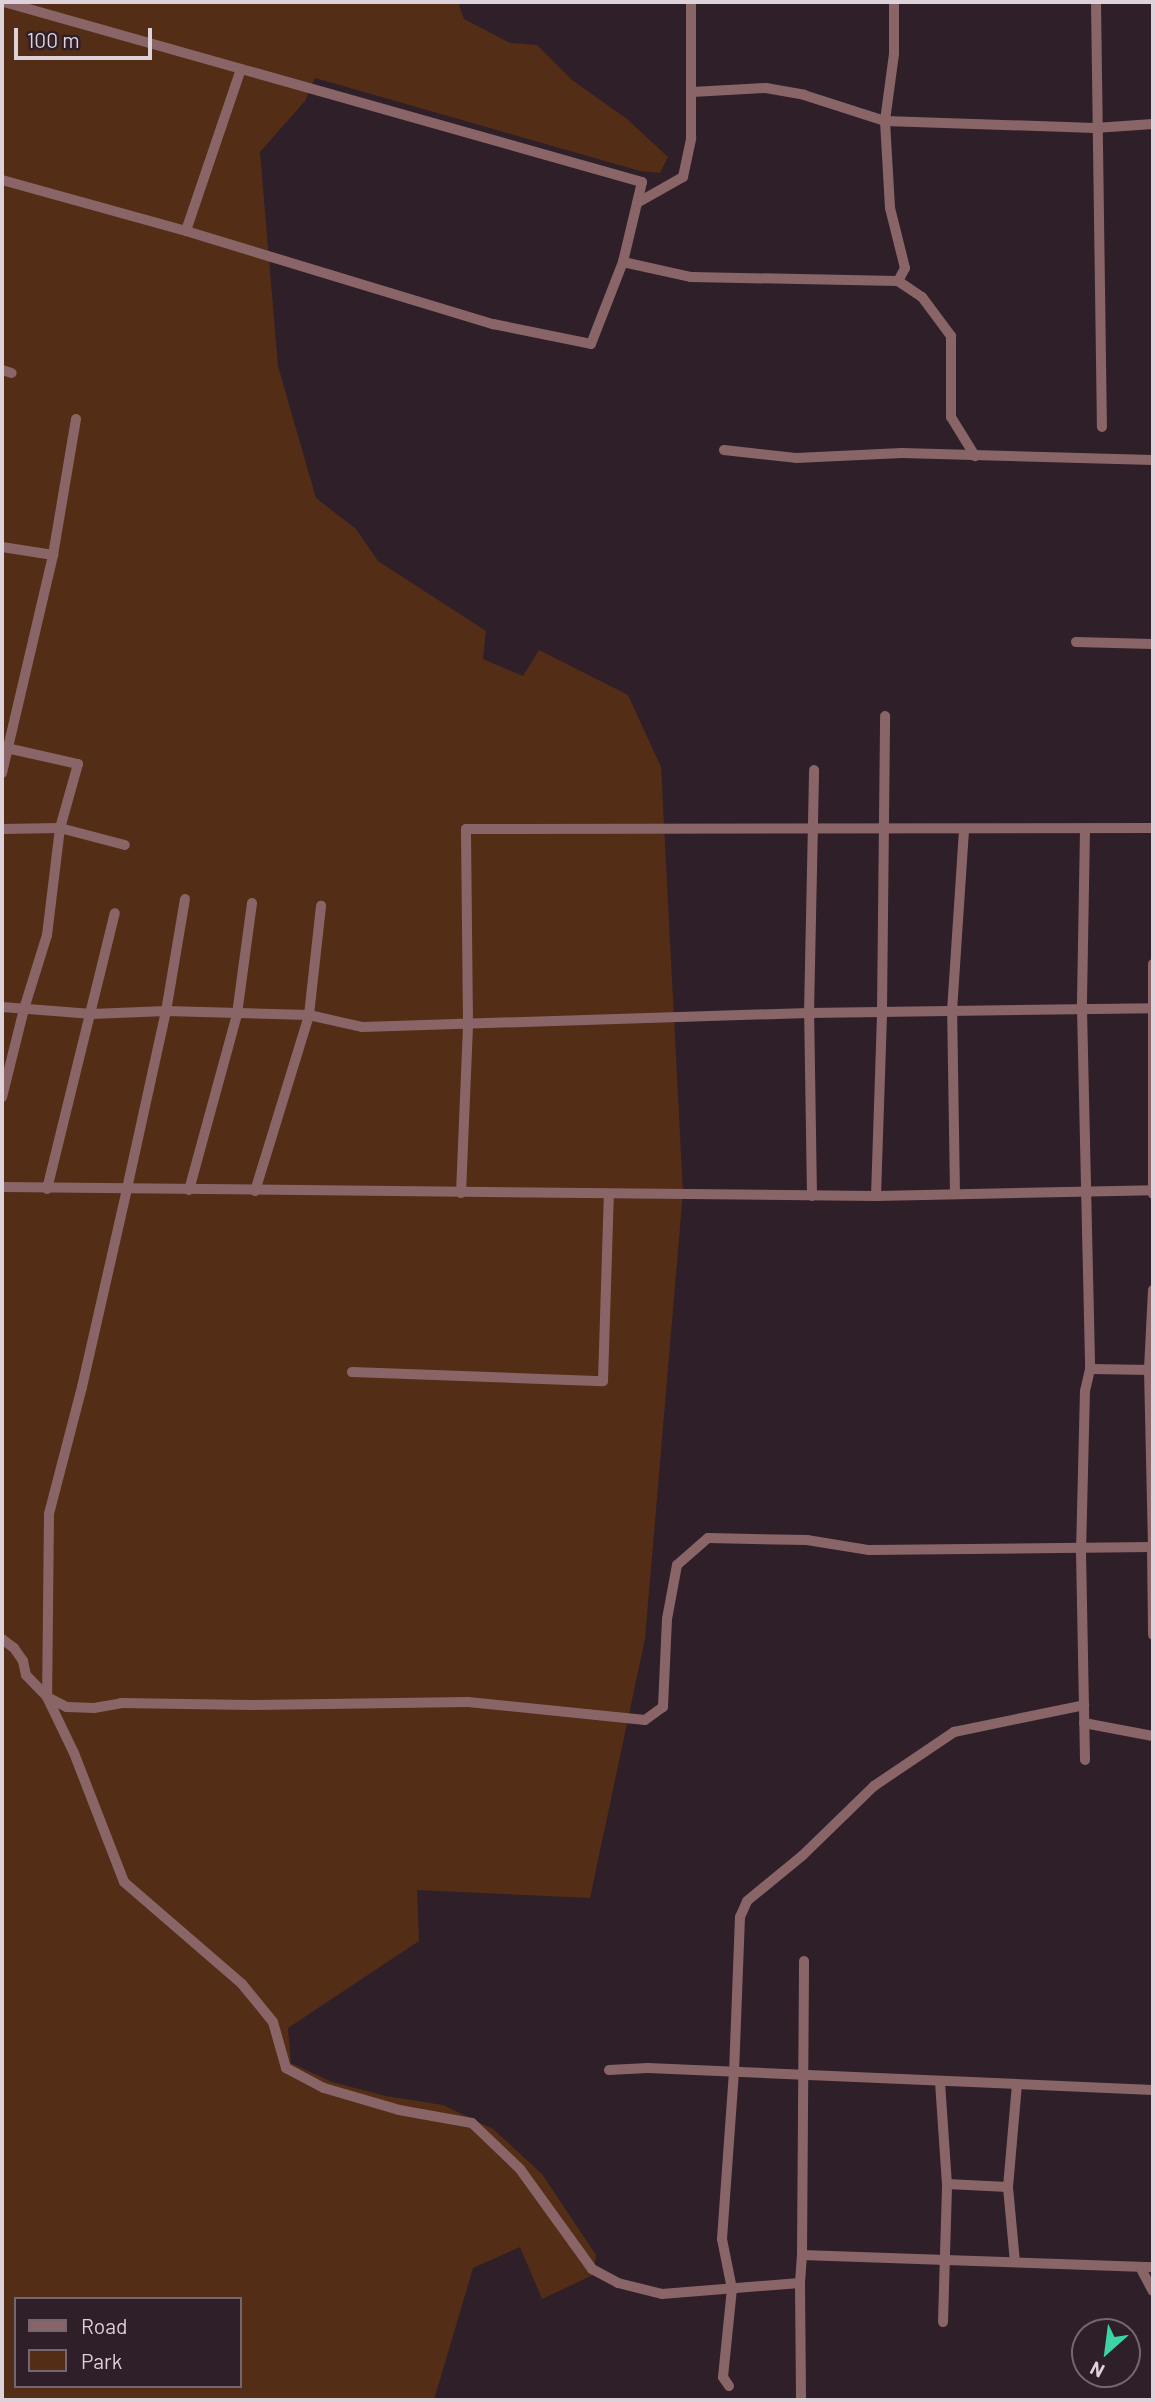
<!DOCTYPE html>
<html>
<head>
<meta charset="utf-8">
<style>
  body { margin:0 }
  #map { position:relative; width:1155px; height:2402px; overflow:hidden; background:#2f1f29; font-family:Barlow,sans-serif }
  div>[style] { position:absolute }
  .green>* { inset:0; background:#532d15 }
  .street>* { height:10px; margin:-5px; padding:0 5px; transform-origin:5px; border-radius:5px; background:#8a6567 }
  span { translate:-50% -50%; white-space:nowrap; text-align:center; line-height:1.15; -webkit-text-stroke:7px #2f1f29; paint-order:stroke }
  .frame { position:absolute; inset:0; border:4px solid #ddd2d9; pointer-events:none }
  .legend { position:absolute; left:14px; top:2297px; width:228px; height:91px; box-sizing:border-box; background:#2f1f29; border:2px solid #75676f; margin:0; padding:9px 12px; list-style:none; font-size:21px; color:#ddd2d9 }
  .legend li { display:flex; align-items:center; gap:14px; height:35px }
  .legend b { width:35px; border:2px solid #75676f }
  .north { position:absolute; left:1071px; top:2318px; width:70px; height:70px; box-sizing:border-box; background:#2f1f29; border:2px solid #75676f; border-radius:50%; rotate:208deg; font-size:19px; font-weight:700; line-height:28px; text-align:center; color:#ddd2d9 }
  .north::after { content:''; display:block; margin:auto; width:24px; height:32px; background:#3cd4a4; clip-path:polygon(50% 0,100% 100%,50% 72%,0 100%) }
  .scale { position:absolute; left:14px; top:28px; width:138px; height:32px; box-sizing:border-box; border:4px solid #ddd2d9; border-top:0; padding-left:9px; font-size:21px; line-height:24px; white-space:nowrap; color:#ddd2d9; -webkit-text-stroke:5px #2f1f29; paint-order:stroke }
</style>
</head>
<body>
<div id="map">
  <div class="green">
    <div style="clip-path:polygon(evenodd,2px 2px,458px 2px,464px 19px,510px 43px,537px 45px,572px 80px,627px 119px,668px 157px,660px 173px,640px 171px,315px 78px,305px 101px,260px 152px,278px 366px,316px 498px,356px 529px,378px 561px,486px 631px,483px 659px,523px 676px,539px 650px,628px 695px,661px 767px,683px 1192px,645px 1639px,590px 1898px,417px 1890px,419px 1941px,288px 2028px,291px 2063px,332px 2082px,386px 2096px,443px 2105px,493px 2129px,542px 2174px,596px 2255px,593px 2275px,542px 2299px,520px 2247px,473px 2268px,434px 2400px,2px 2400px,2px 2px,16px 2299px,240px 2299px,240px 2386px,16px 2386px,16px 2299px)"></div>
  </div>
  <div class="street">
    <div style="left:4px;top:2px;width:663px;rotate:15.76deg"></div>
    <div style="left:642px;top:182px;width:82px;rotate:103.4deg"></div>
    <div style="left:623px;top:262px;width:70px;rotate:12.4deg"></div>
    <div style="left:691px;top:277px;width:207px;rotate:1.1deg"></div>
    <div style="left:894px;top:2px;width:52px;rotate:90deg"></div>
    <div style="left:894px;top:54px;width:68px;rotate:97.7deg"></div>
    <div style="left:885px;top:121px;width:87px;rotate:86.7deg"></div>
    <div style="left:890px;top:208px;width:62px;rotate:76deg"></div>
    <div style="left:905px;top:268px;width:15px;rotate:118deg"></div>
    <div style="left:898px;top:281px;width:29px;rotate:34deg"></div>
    <div style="left:922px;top:297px;width:49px;rotate:53.4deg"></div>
    <div style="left:951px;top:336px;width:81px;rotate:90deg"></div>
    <div style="left:951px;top:417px;width:46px;rotate:58.4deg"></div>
    <div style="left:1096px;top:2px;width:425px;rotate:89.2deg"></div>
    <div style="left:241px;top:69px;width:171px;rotate:108.8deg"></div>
    <div style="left:186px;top:231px;width:321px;rotate:16.9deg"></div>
    <div style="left:493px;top:324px;width:100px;rotate:11.5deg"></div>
    <div style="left:591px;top:344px;width:88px;rotate:-68.7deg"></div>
    <div style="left:692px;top:92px;width:74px;rotate:-3.1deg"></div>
    <div style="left:766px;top:88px;width:39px;rotate:10deg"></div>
    <div style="left:804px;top:95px;width:85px;rotate:17.8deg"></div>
    <div style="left:885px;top:121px;width:210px;rotate:1.9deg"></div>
    <div style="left:1095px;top:128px;width:58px;rotate:-3.9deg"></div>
    <div style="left:2px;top:180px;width:191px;rotate:15.5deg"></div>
    <div style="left:637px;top:203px;width:53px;rotate:-29.5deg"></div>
    <div style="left:683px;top:177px;width:40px;rotate:-78deg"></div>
    <div style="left:691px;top:138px;width:136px;rotate:-90deg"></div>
    <div style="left:2px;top:370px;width:10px;rotate:17deg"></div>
    <div style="left:724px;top:450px;width:72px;rotate:6.3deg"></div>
    <div style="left:796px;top:458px;width:106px;rotate:-2.7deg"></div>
    <div style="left:902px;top:453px;width:251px;rotate:1.6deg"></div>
    <div style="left:2px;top:547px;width:52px;rotate:8.9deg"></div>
    <div style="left:1076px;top:642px;width:77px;rotate:1.5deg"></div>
    <div style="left:2px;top:747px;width:78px;rotate:12.6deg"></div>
    <div style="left:78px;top:764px;width:66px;rotate:105.7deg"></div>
    <div style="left:60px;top:828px;width:108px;rotate:96.9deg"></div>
    <div style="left:47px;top:935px;width:77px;rotate:107.3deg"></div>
    <div style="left:24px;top:1009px;width:91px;rotate:104deg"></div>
    <div style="left:2px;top:773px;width:224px;rotate:-76.8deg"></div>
    <div style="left:53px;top:555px;width:138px;rotate:-80.4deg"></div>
    <div style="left:2px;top:829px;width:58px;rotate:-1deg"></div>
    <div style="left:60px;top:828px;width:67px;rotate:14.7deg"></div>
    <div style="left:1085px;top:829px;width:180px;rotate:91deg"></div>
    <div style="left:1082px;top:1009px;width:360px;rotate:88.7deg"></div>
    <div style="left:185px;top:899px;width:114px;rotate:99.6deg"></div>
    <div style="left:166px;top:1011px;width:182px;rotate:102.4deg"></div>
    <div style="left:127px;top:1189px;width:203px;rotate:102.8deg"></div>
    <div style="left:82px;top:1387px;width:131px;rotate:104.6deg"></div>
    <div style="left:49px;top:1514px;width:183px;rotate:90.6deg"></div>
    <div style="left:47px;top:1697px;width:22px;rotate:27deg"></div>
    <div style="left:67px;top:1707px;width:27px;rotate:2deg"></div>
    <div style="left:94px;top:1708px;width:27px;rotate:-10deg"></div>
    <div style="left:121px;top:1703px;width:130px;rotate:0.9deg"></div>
    <div style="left:251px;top:1705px;width:217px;rotate:-0.8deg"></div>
    <div style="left:468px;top:1702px;width:178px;rotate:5.8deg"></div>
    <div style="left:645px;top:1720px;width:22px;rotate:-36deg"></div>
    <div style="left:663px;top:1707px;width:88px;rotate:-87.4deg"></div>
    <div style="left:667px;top:1619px;width:55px;rotate:-79.5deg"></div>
    <div style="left:677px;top:1565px;width:41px;rotate:-41.1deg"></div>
    <div style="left:708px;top:1538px;width:99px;rotate:1.2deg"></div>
    <div style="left:807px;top:1540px;width:63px;rotate:9.2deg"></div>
    <div style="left:869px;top:1550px;width:283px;rotate:-0.6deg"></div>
    <div style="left:1152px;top:1547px;width:88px;rotate:89.3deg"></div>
    <div style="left:1153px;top:964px;width:230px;rotate:90deg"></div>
    <div style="left:2px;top:1007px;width:90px;rotate:4.4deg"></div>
    <div style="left:92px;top:1014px;width:74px;rotate:-2.3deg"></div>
    <div style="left:166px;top:1011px;width:143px;rotate:1.6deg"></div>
    <div style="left:309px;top:1015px;width:54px;rotate:12.8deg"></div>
    <div style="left:362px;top:1027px;width:447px;rotate:-1.8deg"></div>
    <div style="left:809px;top:1013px;width:344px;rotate:-0.8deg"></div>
    <div style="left:2px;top:1187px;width:874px;rotate:0.59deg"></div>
    <div style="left:876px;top:1196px;width:277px;rotate:-1.2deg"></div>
    <div style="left:47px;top:1189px;width:284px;rotate:-76.2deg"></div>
    <div style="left:189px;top:1190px;width:182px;rotate:-74.7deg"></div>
    <div style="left:237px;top:1014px;width:112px;rotate:-82.3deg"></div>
    <div style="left:255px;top:1191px;width:184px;rotate:-72.9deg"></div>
    <div style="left:309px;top:1015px;width:110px;rotate:-83.7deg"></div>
    <div style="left:461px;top:1193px;width:170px;rotate:-87.6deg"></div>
    <div style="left:468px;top:1023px;width:194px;rotate:-90.6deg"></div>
    <div style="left:466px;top:829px;width:687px;rotate:-0.08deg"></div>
    <div style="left:955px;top:1194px;width:183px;rotate:-90.9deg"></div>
    <div style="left:952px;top:1011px;width:181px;rotate:-86.2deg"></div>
    <div style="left:812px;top:1196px;width:183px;rotate:-90.9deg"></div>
    <div style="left:809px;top:1013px;width:243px;rotate:-88.8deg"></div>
    <div style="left:876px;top:1196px;width:185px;rotate:-88.1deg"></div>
    <div style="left:882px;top:1011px;width:295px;rotate:-89.4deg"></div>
    <div style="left:1153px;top:1290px;width:80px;rotate:92.9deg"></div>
    <div style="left:1149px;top:1370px;width:177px;rotate:88.7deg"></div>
    <div style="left:352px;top:1372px;width:251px;rotate:2.1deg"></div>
    <div style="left:603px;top:1381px;width:187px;rotate:-88.2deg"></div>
    <div style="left:2px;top:1639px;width:15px;rotate:37deg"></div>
    <div style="left:14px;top:1648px;width:16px;rotate:55deg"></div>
    <div style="left:23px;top:1661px;width:14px;rotate:78deg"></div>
    <div style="left:26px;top:1675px;width:30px;rotate:46deg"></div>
    <div style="left:47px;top:1697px;width:62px;rotate:64.3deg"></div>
    <div style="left:74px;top:1753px;width:138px;rotate:68.8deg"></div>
    <div style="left:124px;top:1882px;width:156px;rotate:40.8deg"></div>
    <div style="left:242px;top:1984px;width:49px;rotate:50.8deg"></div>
    <div style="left:273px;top:2022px;width:48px;rotate:74.2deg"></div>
    <div style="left:286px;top:2068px;width:43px;rotate:27.8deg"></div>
    <div style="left:324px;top:2088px;width:78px;rotate:16.3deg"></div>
    <div style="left:399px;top:2110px;width:74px;rotate:10.1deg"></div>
    <div style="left:472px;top:2123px;width:66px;rotate:43.8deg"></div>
    <div style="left:520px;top:2169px;width:123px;rotate:54.2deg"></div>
    <div style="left:592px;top:2269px;width:30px;rotate:28deg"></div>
    <div style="left:618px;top:2283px;width:45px;rotate:14deg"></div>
    <div style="left:662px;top:2294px;width:138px;rotate:-4.6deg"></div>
    <div style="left:800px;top:2283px;width:28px;rotate:-86deg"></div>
    <div style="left:802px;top:2255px;width:351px;rotate:2deg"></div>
    <div style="left:1084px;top:1723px;width:70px;rotate:10.7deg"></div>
    <div style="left:1085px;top:1760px;width:207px;rotate:-91.1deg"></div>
    <div style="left:1081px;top:1553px;width:162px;rotate:-88.6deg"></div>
    <div style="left:1085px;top:1391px;width:23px;rotate:-77deg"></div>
    <div style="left:1090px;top:1369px;width:63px;rotate:0.9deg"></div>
    <div style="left:609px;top:2070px;width:39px;rotate:-3deg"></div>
    <div style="left:648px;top:2068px;width:505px;rotate:2.49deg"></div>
    <div style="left:940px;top:2082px;width:102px;rotate:86.1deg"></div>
    <div style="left:1008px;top:2187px;width:102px;rotate:-85deg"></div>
    <div style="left:802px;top:2255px;width:294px;rotate:-89.6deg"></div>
    <div style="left:1140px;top:2267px;width:27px;rotate:62deg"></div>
    <div style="left:800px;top:2283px;width:117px;rotate:89.5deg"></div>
    <div style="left:943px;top:2322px;width:138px;rotate:-88.3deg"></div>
    <div style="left:947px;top:2184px;width:61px;rotate:2.8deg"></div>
    <div style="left:1008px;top:2187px;width:75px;rotate:84.7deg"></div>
    <div style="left:729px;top:2386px;width:11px;rotate:-124deg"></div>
    <div style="left:723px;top:2377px;width:88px;rotate:-84.2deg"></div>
    <div style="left:732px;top:2289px;width:51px;rotate:-101.3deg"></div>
    <div style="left:722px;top:2239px;width:166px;rotate:-85.9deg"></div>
    <div style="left:734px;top:2073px;width:156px;rotate:-87.8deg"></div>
    <div style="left:740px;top:1917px;width:17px;rotate:-66deg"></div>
    <div style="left:747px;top:1901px;width:72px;rotate:-39.4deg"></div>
    <div style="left:803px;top:1855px;width:99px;rotate:-44.2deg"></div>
    <div style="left:874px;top:1786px;width:97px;rotate:-34deg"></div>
    <div style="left:954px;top:1732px;width:133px;rotate:-11.7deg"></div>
  </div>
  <div class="frame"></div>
  <ul class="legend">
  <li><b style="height:9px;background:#8a6567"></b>Road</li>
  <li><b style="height:19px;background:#532d15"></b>Park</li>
  </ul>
  <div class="north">N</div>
  <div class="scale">100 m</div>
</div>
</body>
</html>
